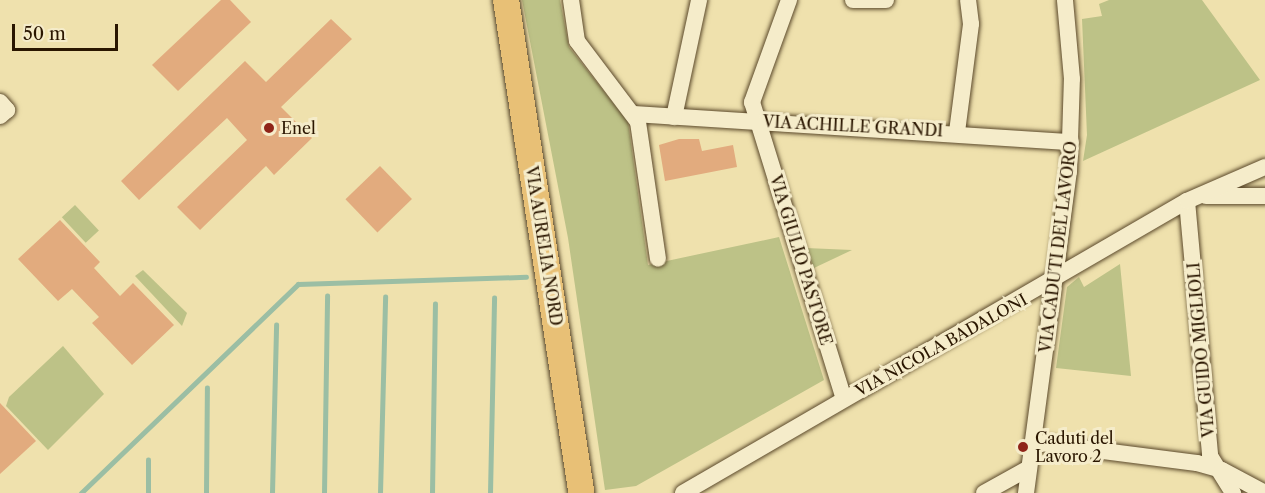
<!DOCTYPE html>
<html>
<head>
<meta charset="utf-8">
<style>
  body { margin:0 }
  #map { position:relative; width:1265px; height:493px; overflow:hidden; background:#efe1ad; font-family:"Libre Caslon Text",serif }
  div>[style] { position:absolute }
  .green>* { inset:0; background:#bdc287; transform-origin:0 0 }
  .stream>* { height:4.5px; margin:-2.25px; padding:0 2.25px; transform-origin:2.25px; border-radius:2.25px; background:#9bbea4 }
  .building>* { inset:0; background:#e2ab7e; transform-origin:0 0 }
  .roads { filter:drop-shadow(0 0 2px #5b492b) drop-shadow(0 0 2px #5b492b) }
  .minor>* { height:16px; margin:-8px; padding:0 8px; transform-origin:8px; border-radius:8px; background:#f5ecca }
  .primary>* { height:26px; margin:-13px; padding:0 13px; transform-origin:13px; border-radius:13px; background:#e8c076 }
  .dots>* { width:16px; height:16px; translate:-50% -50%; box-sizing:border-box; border:3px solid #f5ecca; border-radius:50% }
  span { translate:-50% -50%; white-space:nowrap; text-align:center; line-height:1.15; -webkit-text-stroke:6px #f5ecca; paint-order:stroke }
  .street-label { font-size:16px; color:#2a1600 }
  .poi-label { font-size:16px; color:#2a1600 }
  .left { translate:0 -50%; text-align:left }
  .scale { position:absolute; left:12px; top:24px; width:106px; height:27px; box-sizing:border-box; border:3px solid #2a1600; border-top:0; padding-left:8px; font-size:18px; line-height:21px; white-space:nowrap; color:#2a1600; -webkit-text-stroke:4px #f5ecca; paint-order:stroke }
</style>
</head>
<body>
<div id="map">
  <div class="green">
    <div style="clip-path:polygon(522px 0,560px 0,569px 47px,628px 122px,648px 265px,779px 237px,824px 380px,636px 486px,605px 490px,568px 238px)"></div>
    <div style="clip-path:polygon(1109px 0,1202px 0,1260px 80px,1083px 161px,1087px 135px,1082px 19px,1102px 16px,1099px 4px)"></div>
    <div style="left:75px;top:205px;width:35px;height:18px;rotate:47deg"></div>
    <div style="clip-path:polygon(806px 248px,852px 250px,814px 268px)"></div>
    <div style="clip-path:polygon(1120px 264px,1131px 376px,1056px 368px,1067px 287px,1079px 277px,1084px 287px)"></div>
    <div style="clip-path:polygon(143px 270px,187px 313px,182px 326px,135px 276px)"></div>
    <div style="clip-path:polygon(63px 346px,104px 394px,48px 450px,6px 406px,9px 397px)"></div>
  </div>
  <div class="stream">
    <div style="left:81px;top:493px;width:301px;rotate:-43.9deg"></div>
    <div style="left:298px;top:284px;width:228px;rotate:-1.8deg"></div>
    <div style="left:148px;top:493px;width:33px;rotate:-90deg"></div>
    <div style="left:206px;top:493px;width:105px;rotate:-89.5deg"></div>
    <div style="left:272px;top:493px;width:168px;rotate:-88.6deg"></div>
    <div style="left:324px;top:493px;width:197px;rotate:-89.1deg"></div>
    <div style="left:380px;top:493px;width:196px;rotate:-88.5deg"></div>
    <div style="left:432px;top:493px;width:189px;rotate:-89.1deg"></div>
    <div style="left:490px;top:493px;width:195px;rotate:-88.8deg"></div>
  </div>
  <div class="building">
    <div style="clip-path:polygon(221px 0,230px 0,251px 22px,178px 91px,152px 65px)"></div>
    <div style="clip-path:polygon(331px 19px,352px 39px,281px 107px,312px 138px,274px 175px,266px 166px,200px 230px,177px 207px,247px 140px,227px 118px,139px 200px,121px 181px,245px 61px,266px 82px)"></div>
    <div style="clip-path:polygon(679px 139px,699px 139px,702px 151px,733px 145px,737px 167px,665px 181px,659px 145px)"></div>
    <div style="left:380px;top:166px;width:46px;height:48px;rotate:46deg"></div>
    <div style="clip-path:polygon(60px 220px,100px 262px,94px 268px,120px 296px,133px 283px,174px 325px,132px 365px,92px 323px,99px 317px,72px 289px,58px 301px,18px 259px)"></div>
    <div style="clip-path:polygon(0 403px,36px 441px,0 474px)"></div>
  </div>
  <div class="roads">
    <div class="minor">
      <div style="left:571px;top:0;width:41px;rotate:81.7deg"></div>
      <div style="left:577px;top:41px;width:101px;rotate:53deg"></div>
      <div style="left:638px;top:122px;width:138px;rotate:81.7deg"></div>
      <div style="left:789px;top:0;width:109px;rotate:109.9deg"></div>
      <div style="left:752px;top:102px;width:311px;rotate:72.8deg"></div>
      <div style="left:853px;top:0;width:33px"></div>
      <div style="left:0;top:102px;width:11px;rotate:49deg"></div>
      <div style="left:7px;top:110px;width:9px;rotate:139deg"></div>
      <div style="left:634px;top:114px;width:438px;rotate:3.7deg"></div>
      <div style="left:674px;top:117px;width:120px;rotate:-77.9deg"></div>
      <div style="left:957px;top:132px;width:109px;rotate:-82.6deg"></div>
      <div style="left:971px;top:24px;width:24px;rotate:-97deg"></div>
      <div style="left:1206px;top:196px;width:59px"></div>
      <div style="left:1187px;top:201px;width:256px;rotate:84.8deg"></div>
      <div style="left:1210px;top:456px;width:44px;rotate:58.1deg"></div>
      <div style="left:1033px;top:442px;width:165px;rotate:7.3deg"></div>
      <div style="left:1197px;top:463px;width:26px;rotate:16deg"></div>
      <div style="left:1222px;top:470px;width:49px;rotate:28.1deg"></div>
      <div style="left:683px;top:493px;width:582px;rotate:-30.09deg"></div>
      <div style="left:1187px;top:201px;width:85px;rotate:-23.6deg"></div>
      <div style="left:984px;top:493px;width:51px;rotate:-29.1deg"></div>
      <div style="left:1026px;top:493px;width:324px;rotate:-82.4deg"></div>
      <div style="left:1069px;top:172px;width:93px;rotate:-88.2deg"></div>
      <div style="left:1072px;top:79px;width:79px;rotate:-95.1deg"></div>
    </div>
    <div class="primary">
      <div style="left:506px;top:0;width:499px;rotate:81.3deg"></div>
    </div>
  </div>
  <div class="dots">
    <div style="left:269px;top:128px;background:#8f2418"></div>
    <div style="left:1023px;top:447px;background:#8f2418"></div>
  </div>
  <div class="street-label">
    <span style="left:853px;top:126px;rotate:3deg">VIA ACHILLE GRANDI</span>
    <span style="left:544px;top:246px;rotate:81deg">VIA AURELIA NORD</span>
    <span style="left:1058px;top:247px;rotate:-83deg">VIA CADUTI DEL LAVORO</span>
    <span style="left:801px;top:260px;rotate:73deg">VIA GIULIO PASTORE</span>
    <span style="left:941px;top:345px;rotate:-29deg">VIA NICOLA BADALONI</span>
    <span style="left:1201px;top:350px;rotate:-95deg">VIA GUIDO MIGLIOLI</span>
  </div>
  <div class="poi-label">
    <span class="left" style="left:281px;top:128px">Enel</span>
    <span class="left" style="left:1035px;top:447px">Caduti del<br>Lavoro 2</span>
  </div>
  <div class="scale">50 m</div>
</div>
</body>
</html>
